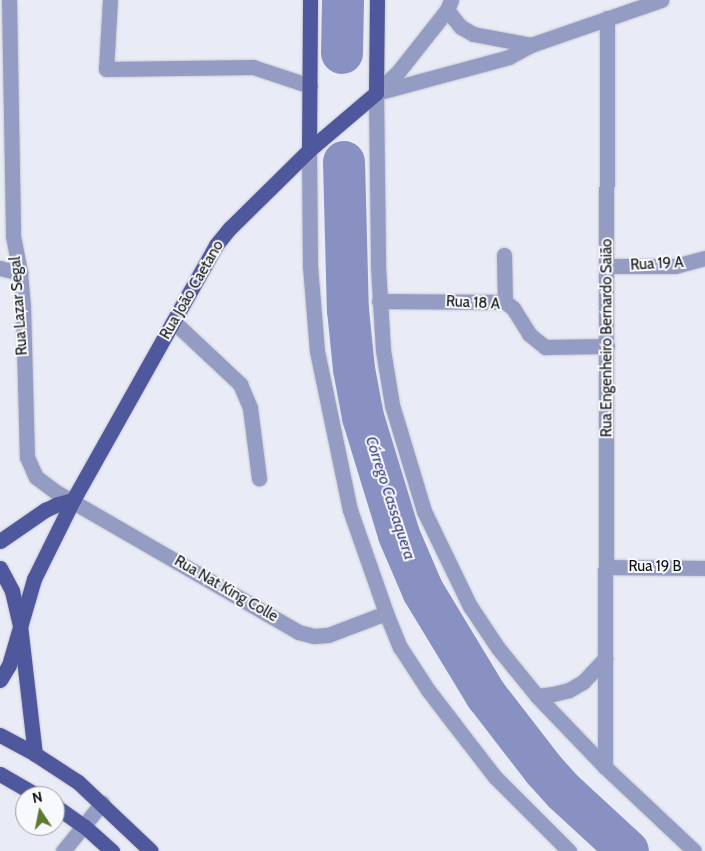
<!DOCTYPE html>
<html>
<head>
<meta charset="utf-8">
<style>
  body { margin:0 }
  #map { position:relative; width:705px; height:851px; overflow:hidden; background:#e9ecf6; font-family:Cabin,sans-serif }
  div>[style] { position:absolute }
  .river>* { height:42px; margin:-21px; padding:0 21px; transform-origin:21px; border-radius:21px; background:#8891c2 }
  .roads { filter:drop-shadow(0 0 1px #c6c9d2) drop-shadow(0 0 1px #c6c9d2) }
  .minor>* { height:15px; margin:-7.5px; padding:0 7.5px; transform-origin:7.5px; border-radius:7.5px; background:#949cc4 }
  .major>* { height:15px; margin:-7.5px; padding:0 7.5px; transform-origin:7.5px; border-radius:7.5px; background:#4f579d }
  span { translate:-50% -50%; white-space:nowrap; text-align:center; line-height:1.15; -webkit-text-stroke:4px #f8f9fd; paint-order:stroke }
  .street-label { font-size:15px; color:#0f1013 }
  .water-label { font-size:16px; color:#3a407d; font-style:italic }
  .north { position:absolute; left:15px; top:786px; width:50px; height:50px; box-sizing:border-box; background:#f8f9fd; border:1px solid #9b9c9f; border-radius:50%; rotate:349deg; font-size:14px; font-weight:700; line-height:20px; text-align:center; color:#0f1013 }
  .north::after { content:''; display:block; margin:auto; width:18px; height:22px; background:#5e792d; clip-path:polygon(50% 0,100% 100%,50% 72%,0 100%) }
</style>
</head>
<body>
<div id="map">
  <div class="river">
    <div style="left:342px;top:53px;width:53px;rotate:-88.9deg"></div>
    <div style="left:344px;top:162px;width:148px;rotate:88.5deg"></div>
    <div style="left:348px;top:310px;width:59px;rotate:84.2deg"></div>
    <div style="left:354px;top:369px;width:49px;rotate:79.4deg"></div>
    <div style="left:363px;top:417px;width:123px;rotate:73deg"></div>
    <div style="left:399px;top:535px;width:61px;rotate:66.8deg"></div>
    <div style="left:423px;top:591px;width:122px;rotate:58.8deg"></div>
    <div style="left:486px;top:695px;width:95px;rotate:52.3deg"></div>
    <div style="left:544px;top:770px;width:30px;rotate:48deg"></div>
    <div style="left:564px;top:792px;width:87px;rotate:42.7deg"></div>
  </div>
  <div class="roads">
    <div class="minor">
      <div style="left:9px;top:0;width:236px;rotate:89deg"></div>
      <div style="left:13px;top:236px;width:38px;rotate:79deg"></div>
      <div style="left:20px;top:273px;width:33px;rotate:85deg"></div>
      <div style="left:23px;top:306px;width:151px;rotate:88.5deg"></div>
      <div style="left:27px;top:457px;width:22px;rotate:66deg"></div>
      <div style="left:36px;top:477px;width:25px;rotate:37deg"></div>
      <div style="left:56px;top:492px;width:280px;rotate:30deg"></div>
      <div style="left:298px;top:632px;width:16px;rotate:14deg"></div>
      <div style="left:314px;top:636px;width:14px;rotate:-4deg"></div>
      <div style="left:328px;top:635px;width:62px;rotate:-20.8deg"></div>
      <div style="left:110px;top:0;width:69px;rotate:93.3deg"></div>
      <div style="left:106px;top:69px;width:147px;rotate:-0.8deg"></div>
      <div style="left:253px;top:67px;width:60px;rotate:18.4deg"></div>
      <div style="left:447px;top:10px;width:22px;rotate:51deg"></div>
      <div style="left:461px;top:27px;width:14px;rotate:30deg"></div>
      <div style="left:473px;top:34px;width:59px;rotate:10.7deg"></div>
      <div style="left:377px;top:92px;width:29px;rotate:-44deg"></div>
      <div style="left:398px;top:72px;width:79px;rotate:-51.7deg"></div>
      <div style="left:447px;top:10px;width:11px;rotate:-68deg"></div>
      <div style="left:376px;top:93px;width:173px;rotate:89.3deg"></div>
      <div style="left:378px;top:266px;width:84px;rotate:86.6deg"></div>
      <div style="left:383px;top:350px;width:56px;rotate:80.7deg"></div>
      <div style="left:392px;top:405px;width:111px;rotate:73.2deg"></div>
      <div style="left:424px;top:511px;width:106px;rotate:64.2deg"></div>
      <div style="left:470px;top:606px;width:50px;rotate:56.3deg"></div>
      <div style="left:498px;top:648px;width:62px;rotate:50.9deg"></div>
      <div style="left:537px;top:696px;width:98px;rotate:46.2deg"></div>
      <div style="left:605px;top:767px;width:122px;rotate:43.3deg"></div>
      <div style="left:376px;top:93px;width:138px;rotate:-15.1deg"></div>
      <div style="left:509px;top:57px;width:25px;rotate:-29deg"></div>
      <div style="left:531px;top:45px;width:138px;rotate:-19.1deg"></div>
      <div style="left:309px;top:150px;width:116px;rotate:89.5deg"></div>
      <div style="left:310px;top:266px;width:85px;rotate:85.3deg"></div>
      <div style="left:317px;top:351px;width:162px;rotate:78.3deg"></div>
      <div style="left:350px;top:510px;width:109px;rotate:70.7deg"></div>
      <div style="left:386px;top:613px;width:37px;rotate:68deg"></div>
      <div style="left:400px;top:647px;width:51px;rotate:56.9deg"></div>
      <div style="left:428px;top:690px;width:43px;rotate:52.6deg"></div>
      <div style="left:454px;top:724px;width:67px;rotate:52.3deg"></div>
      <div style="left:495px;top:777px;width:105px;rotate:45deg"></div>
      <div style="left:504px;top:255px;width:47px;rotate:88.8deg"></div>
      <div style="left:608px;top:266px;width:67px"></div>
      <div style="left:675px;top:266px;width:31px;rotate:-15deg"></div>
      <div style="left:0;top:268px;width:21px;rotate:14deg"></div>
      <div style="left:379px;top:301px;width:126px;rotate:0.5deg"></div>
      <div style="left:505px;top:302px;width:10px;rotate:37deg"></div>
      <div style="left:513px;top:308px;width:31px;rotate:58deg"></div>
      <div style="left:529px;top:334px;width:21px;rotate:39deg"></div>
      <div style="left:545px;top:347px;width:62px;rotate:-0.9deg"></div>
      <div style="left:174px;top:322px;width:91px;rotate:43.2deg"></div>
      <div style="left:240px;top:384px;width:26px;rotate:67deg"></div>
      <div style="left:250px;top:408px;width:71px;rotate:82.7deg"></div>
      <div style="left:606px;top:567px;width:99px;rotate:0.6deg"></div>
      <div style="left:537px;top:696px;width:16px;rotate:-7deg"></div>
      <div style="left:553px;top:694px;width:16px;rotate:-14deg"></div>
      <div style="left:569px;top:690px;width:16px;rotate:-30deg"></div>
      <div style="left:583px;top:682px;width:33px;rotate:-47deg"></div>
      <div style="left:605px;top:767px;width:749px;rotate:-89.85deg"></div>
      <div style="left:63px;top:851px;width:62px;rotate:-50.9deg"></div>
    </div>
    <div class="major">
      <div style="left:309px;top:150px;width:150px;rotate:-89.6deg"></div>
      <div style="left:0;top:541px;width:55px;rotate:-34.6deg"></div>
      <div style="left:45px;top:510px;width:14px;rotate:-25deg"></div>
      <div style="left:58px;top:504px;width:16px;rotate:-15deg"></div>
      <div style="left:0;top:568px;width:26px;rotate:62deg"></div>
      <div style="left:12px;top:591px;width:35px;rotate:77deg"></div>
      <div style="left:20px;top:625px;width:130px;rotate:83.4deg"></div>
      <div style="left:0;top:680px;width:17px;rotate:-59deg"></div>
      <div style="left:9px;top:665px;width:90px;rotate:-73.8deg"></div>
      <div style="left:34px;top:579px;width:88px;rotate:-63.7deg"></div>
      <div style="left:73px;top:500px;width:292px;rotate:-60.7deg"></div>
      <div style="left:216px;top:245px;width:22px;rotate:-51deg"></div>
      <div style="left:230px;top:228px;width:111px;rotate:-44.6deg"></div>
      <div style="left:309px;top:150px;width:88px;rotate:-40.4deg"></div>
      <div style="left:376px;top:93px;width:93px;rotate:-89.4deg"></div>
      <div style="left:0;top:735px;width:40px;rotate:28deg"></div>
      <div style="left:35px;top:754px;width:51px;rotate:33.1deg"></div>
      <div style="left:78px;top:782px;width:100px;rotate:43.4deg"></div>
      <div style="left:0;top:774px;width:44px;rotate:30.1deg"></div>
      <div style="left:55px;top:806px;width:35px;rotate:35deg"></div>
      <div style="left:84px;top:826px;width:38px;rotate:42deg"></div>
    </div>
  </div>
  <div class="street-label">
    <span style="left:657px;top:264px;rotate:-3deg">Rua 19 A</span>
    <span style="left:192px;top:290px;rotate:-60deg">Rua João Caetano</span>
    <span style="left:473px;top:303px;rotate:3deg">Rua 18 A</span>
    <span style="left:19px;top:306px;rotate:-94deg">Rua Lazar Segal</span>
    <span style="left:607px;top:338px;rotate:-90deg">Rua Engenheiro Bernardo Saião</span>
    <span style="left:655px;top:567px">Rua 19 B</span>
    <span style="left:226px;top:589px;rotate:30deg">Rua Nat King Colle</span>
  </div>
  <div class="water-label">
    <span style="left:390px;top:498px;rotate:72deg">Córrego Cassaquera</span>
  </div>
  <div class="north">N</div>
</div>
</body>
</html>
